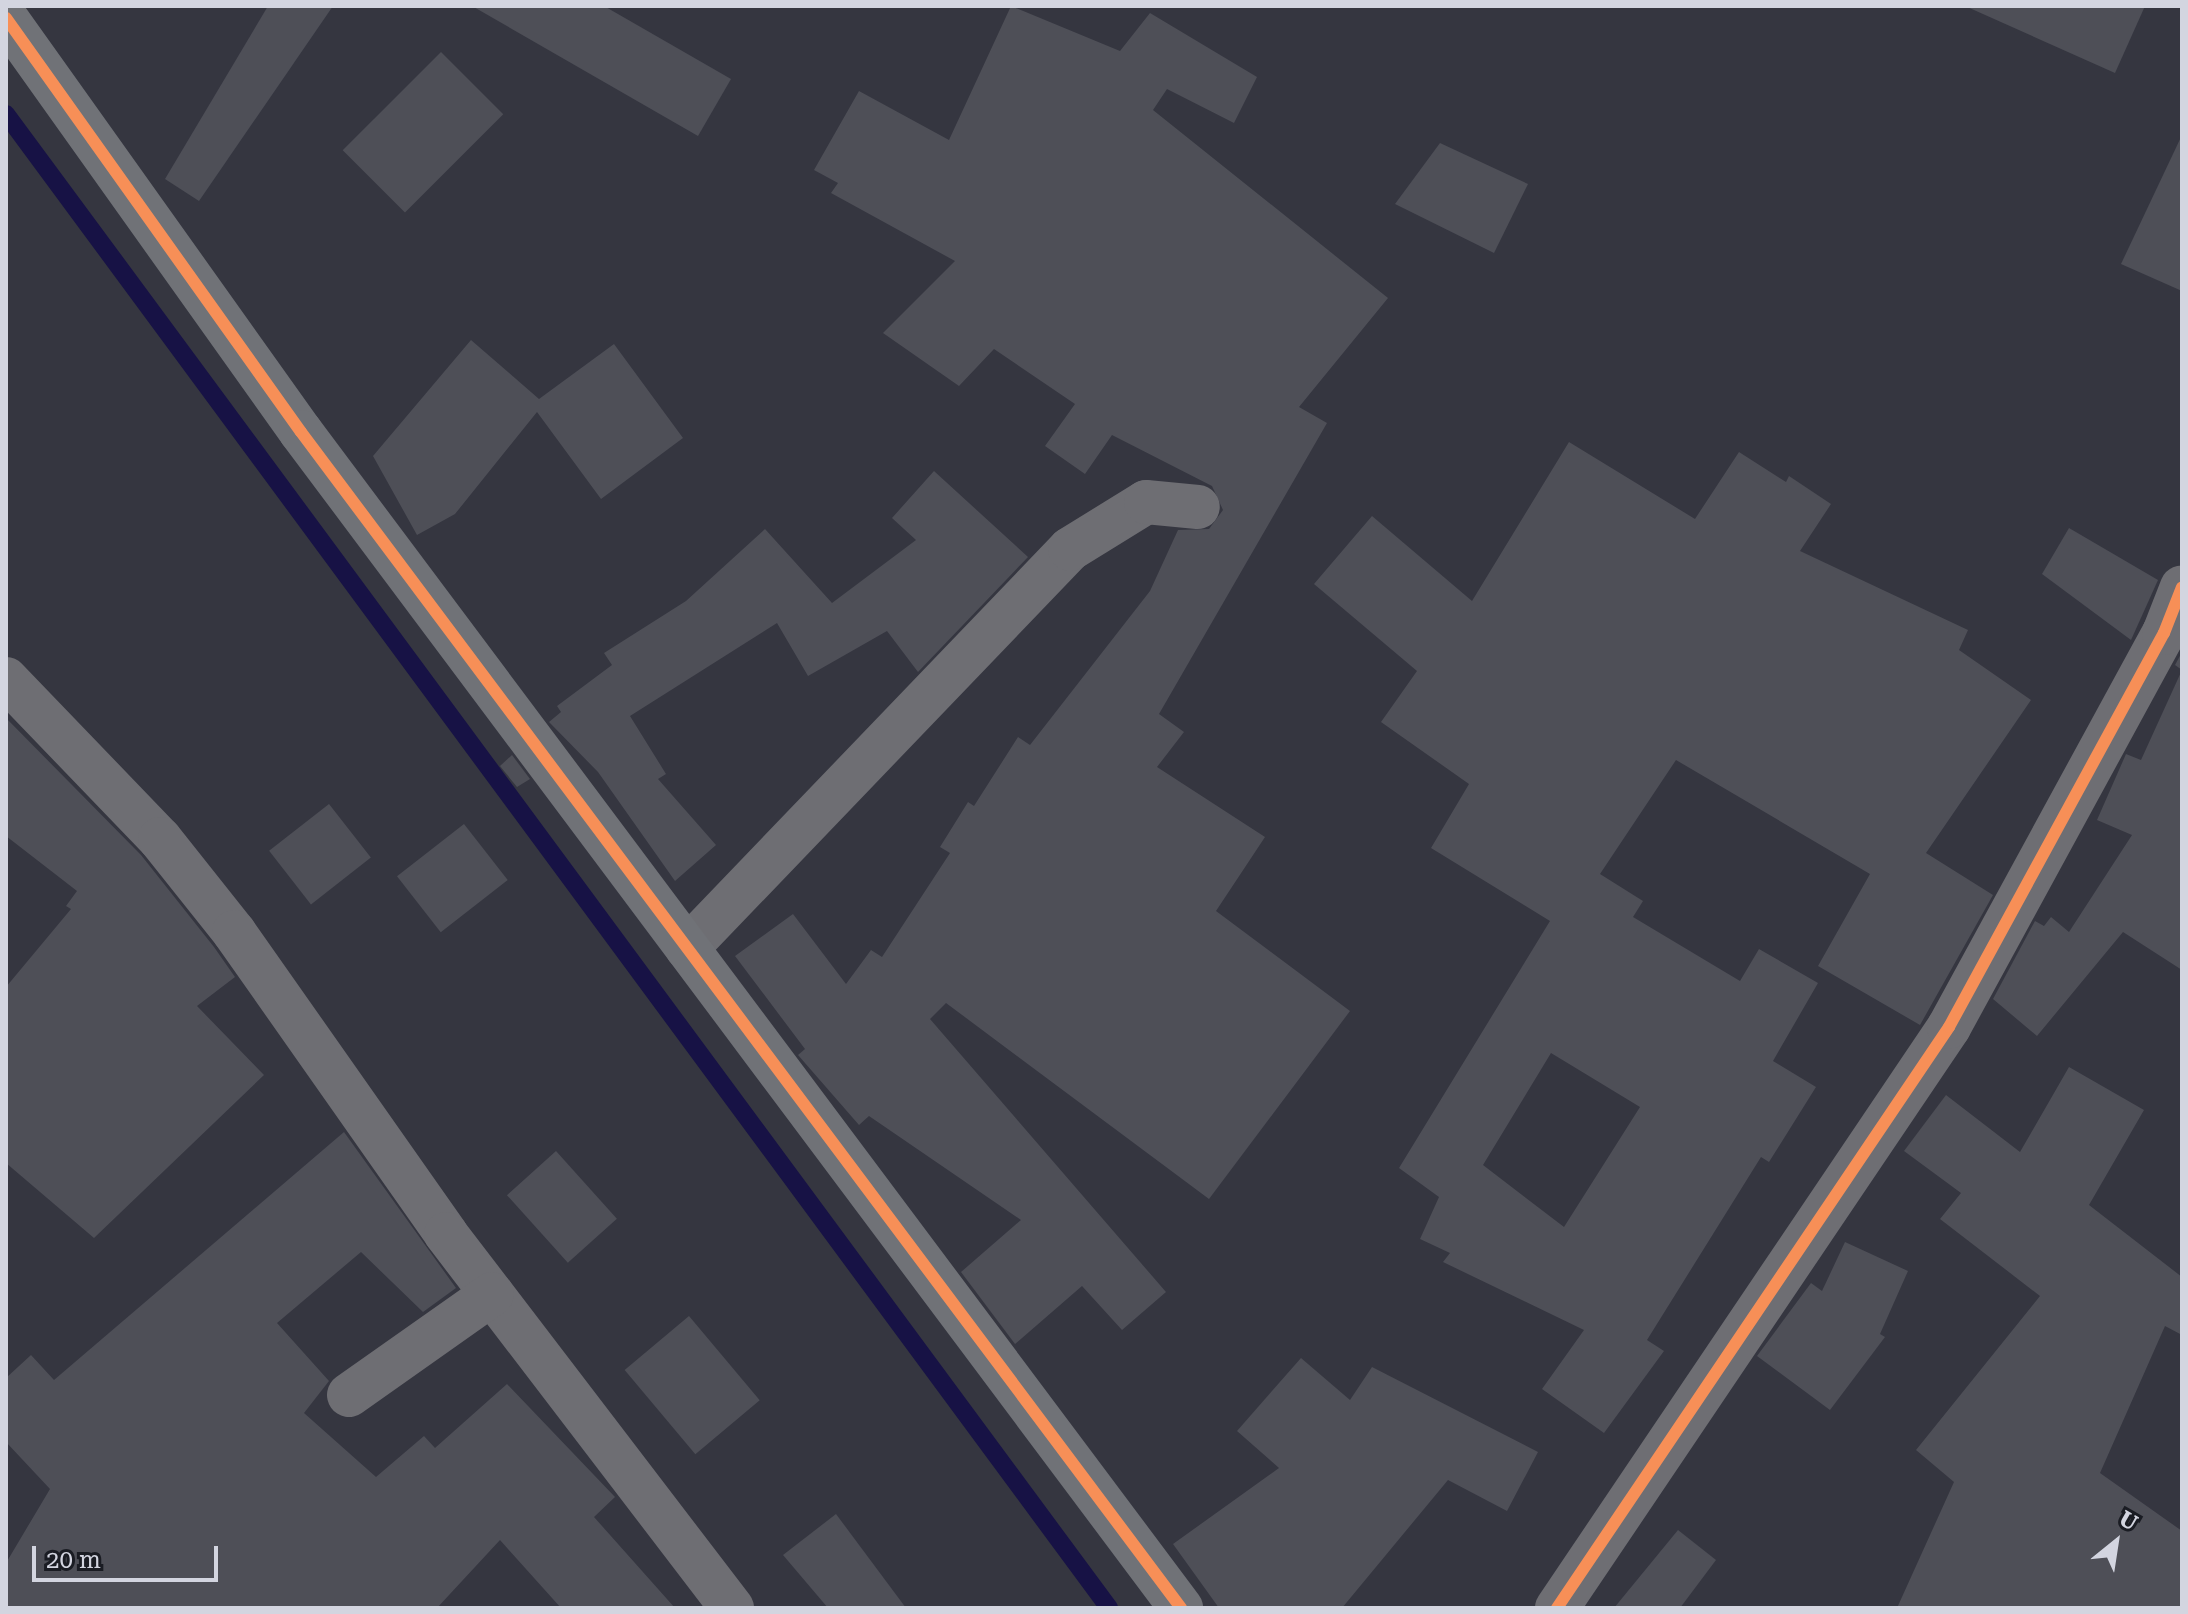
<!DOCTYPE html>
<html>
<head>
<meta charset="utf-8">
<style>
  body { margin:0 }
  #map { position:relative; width:2188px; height:1614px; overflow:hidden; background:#353640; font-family:"Roboto Serif",serif }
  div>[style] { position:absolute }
  .stream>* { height:18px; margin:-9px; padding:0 9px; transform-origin:9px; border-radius:9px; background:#171245 }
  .building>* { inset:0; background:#4e4f57; transform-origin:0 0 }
  .street>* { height:44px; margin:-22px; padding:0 22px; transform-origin:22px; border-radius:22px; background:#6e6e73 }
  .secondary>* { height:44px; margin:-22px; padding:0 22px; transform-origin:22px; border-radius:22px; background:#707277 }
  .cycleway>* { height:12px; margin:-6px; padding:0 6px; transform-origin:6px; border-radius:6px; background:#f78f57 }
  span { translate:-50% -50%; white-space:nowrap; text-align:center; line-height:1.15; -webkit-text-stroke:6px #1a1c23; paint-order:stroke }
  .frame { position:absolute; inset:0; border:8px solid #d3d5e0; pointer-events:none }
  .north { position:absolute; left:2076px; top:1502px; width:80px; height:80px; -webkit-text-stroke:6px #1a1c23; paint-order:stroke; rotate:30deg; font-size:22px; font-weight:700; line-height:32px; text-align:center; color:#d3d5e0 }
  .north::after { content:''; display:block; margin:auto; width:28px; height:36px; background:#d3d5e0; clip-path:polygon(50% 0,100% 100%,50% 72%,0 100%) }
  .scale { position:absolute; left:32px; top:1546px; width:186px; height:36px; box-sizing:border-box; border:4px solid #d3d5e0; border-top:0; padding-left:10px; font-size:24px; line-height:28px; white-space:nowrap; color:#d3d5e0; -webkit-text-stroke:6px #1a1c23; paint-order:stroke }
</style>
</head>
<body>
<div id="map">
  <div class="stream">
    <div style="left:6px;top:114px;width:1857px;rotate:53.56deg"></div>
  </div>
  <div class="building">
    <div style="clip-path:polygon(268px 6px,333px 6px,199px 201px,165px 179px)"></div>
    <div style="clip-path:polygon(472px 6px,604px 6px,731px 79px,698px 136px)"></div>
    <div style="clip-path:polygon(1011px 6px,1120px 51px,1150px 13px,1257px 77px,1234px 123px,1167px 89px,1153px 110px,1388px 298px,1299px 407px,1327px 423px,1159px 714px,1184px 732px,1157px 767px,1265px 837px,1216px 911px,1350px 1011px,1209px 1199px,946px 1003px,930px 1019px,1166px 1292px,1122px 1330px,1082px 1286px,1015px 1344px,961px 1272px,1021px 1220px,869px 1116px,859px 1125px,798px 1055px,805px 1049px,735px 956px,793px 914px,846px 984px,871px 950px,882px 957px,950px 853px,940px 847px,968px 802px,974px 806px,1018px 737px,1030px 745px,1150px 591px,1178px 530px,1209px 529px,1223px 510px,1212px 486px,1112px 435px,1085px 474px,1045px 446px,1075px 404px,994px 349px,959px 386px,883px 333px,955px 261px,831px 193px,838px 183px,814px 170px,859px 91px,949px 140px)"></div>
    <div style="clip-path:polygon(1965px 6px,2145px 6px,2115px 73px)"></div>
    <div style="left:441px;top:52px;width:88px;height:139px;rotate:45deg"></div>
    <div style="clip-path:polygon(2182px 135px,2182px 291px,2121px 264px)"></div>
    <div style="clip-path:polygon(1440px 143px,1528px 184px,1494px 253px,1395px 204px)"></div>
    <div style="clip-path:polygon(471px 340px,539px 399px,614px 344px,683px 438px,601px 499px,537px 412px,455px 514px,417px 535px,373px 456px)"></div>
    <div style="clip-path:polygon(evenodd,1569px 442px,1695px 519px,1739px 452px,1786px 482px,1789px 476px,1831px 504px,1800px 551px,1968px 630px,1959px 650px,2031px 700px,1926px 853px,1993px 895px,1920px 1025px,1818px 966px,1870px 874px,1676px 760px,1600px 874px,1643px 901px,1633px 917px,1740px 981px,1759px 949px,1818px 983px,1773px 1061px,1816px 1087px,1769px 1162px,1761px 1157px,1647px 1340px,1664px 1351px,1604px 1433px,1542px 1389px,1584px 1330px,1443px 1262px,1450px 1253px,1420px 1239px,1439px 1197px,1399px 1168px,1550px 921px,1431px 848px,1469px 784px,1381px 722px,1417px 671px,1314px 584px,1372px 516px,1472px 601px,1569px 442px,1551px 1053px,1640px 1107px,1564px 1227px,1483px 1165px,1551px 1053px)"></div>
    <div style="clip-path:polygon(934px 471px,1028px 557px,918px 672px,887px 631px,808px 676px,777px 623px,630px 716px,666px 774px,658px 779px,716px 845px,675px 881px,598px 772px,549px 722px,561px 712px,557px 706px,612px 665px,604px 653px,686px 601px,765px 529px,832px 603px,916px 540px,892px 518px)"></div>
    <div style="clip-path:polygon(2069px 528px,2158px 580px,2131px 640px,2042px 574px)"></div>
    <div style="clip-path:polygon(2182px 652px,2182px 970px,2123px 932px,2037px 1036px,1993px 999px,2035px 921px,2044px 926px,2051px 917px,2069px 932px,2132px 835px,2097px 820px,2126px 754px,2141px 760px,2182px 670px,2175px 665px)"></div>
    <div style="clip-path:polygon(6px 718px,141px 855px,214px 947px,235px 977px,197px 1006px,264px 1075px,94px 1238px,6px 1163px,6px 987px,71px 909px,66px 906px,77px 891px,6px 836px)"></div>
    <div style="clip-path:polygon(512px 755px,530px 779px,517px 787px,500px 766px)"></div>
    <div style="left:329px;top:804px;width:68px;height:76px;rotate:52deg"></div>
    <div style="left:464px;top:824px;width:71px;height:85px;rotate:52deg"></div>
    <div style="clip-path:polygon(2069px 1067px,2144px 1110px,2089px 1205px,2182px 1277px,2182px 1335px,2165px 1326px,2100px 1473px,2182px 1531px,2182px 1608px,1897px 1608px,1954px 1482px,1916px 1450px,2040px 1296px,1940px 1219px,1961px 1193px,1904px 1151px,1946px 1095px,2020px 1152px)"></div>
    <div style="clip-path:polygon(344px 1132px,456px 1288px,423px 1312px,361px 1252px,277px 1323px,329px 1381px,304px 1413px,376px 1477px,424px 1436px,435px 1448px,507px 1384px,615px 1497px,594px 1517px,675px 1608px,561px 1608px,500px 1540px,437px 1608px,6px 1608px,6px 1563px,50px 1489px,6px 1442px,6px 1378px,31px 1355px,54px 1380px)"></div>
    <div style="left:556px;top:1151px;width:91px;height:66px;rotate:48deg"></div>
    <div style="clip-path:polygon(1845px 1242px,1908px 1271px,1880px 1334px,1885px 1337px,1830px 1410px,1757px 1356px,1811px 1283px,1822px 1291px)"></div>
    <div style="left:689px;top:1316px;width:110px;height:84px;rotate:50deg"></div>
    <div style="clip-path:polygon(1301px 1358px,1350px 1400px,1372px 1367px,1538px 1452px,1507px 1511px,1448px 1480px,1342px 1608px,1219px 1608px,1173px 1544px,1279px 1468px,1237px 1431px)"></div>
    <div style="clip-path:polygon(836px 1514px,906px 1608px,828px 1608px,783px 1555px)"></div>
    <div style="clip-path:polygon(1678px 1530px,1716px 1560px,1680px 1608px,1614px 1608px)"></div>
  </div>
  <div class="street">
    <div style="left:6px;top:679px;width:222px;rotate:46.1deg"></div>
    <div style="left:160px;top:839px;width:119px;rotate:51.5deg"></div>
    <div style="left:234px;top:932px;width:369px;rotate:54.9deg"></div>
    <div style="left:446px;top:1234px;width:471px;rotate:52.6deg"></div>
    <div style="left:687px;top:948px;width:553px;rotate:-46.17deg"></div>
    <div style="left:1070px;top:549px;width:89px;rotate:-31.7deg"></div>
    <div style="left:1146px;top:502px;width:52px;rotate:5.5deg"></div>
    <div style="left:349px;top:1395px;width:175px;rotate:-35.2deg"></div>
    <div style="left:1557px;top:1608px;width:701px;rotate:-55.99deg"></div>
    <div style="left:1949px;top:1027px;width:449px;rotate:-61.4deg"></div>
    <div style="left:2164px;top:633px;width:49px;rotate:-68.6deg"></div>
  </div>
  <div class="secondary">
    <div style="left:6px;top:18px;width:508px;rotate:54.53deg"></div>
    <div style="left:301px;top:432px;width:1469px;rotate:53.19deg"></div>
  </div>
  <div class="cycleway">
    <div style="left:6px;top:18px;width:508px;rotate:54.53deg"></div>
    <div style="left:301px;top:432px;width:1469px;rotate:53.19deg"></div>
    <div style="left:1557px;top:1608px;width:701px;rotate:-55.99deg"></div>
    <div style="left:1949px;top:1027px;width:449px;rotate:-61.4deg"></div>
    <div style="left:2164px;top:633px;width:49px;rotate:-68.6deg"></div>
  </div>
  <div class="frame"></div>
  <div class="north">U</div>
  <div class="scale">20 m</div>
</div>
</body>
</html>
